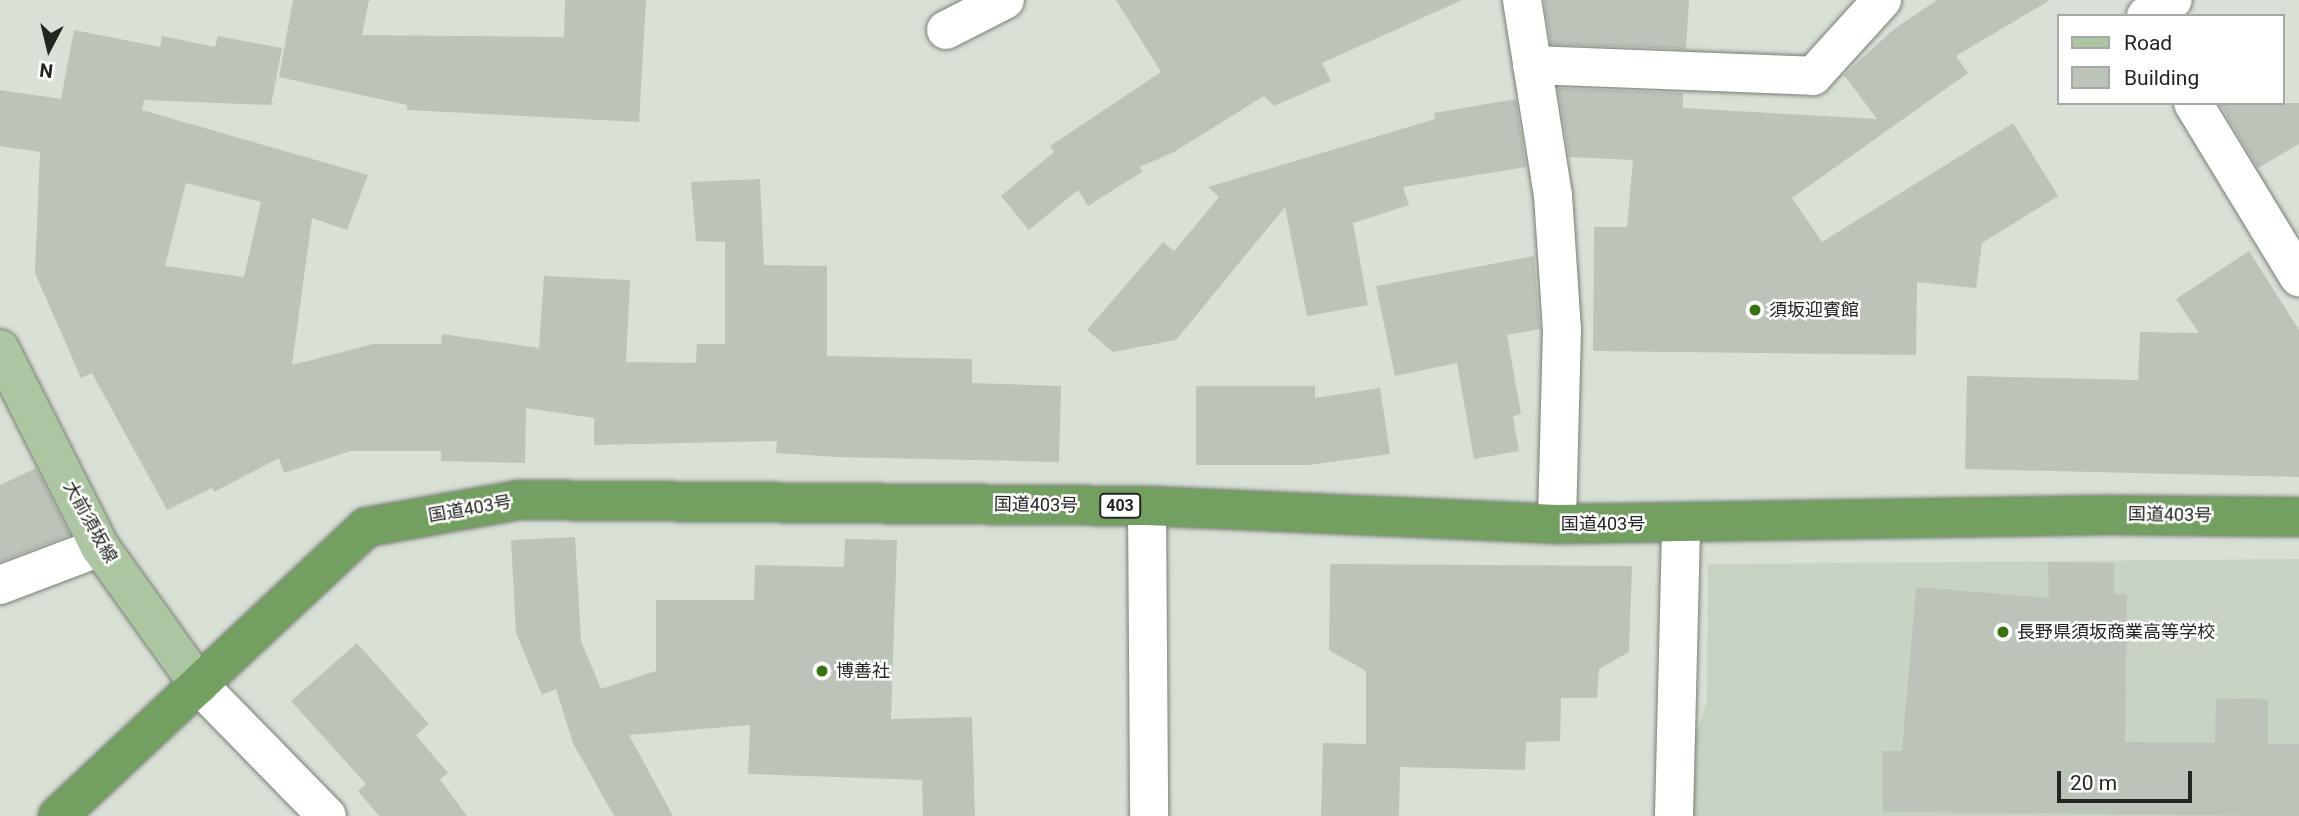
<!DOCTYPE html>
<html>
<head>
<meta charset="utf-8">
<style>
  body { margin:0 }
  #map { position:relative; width:2299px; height:816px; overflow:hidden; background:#d9e1d6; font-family:Roboto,"Noto Sans JP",sans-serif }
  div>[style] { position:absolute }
  .built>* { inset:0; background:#c8d4c3 }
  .building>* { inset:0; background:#bcc3b9 }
  .roads { filter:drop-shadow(0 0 2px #777e74) drop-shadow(0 0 2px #777e74) }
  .minor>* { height:38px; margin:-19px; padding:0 19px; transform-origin:19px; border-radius:19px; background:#fff }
  .major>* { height:38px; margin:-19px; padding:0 19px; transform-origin:19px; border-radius:19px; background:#abc6a0 }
  .highway>* { height:38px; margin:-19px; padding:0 19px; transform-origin:19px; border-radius:19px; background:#73a060 }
  .dots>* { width:19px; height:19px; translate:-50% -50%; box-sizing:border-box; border:4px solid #fff; border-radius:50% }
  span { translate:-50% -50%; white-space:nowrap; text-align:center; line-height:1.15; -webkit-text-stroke:5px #fff; paint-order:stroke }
  .shield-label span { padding:2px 5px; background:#fff; border:2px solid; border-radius:5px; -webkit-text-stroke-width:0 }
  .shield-label { font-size:16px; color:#232521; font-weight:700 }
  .poi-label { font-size:18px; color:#232521 }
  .left { translate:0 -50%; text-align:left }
  .street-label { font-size:18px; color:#232521 }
  .legend { position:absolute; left:2057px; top:14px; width:228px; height:91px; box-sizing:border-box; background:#fff; border:2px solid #a7a8a6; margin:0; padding:9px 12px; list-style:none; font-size:21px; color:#232521 }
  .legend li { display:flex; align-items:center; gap:14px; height:35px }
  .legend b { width:35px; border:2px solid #a7a8a6 }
  .north { position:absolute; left:14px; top:14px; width:70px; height:70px; -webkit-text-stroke:5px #fff; paint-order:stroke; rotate:187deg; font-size:19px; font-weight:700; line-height:28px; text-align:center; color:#232521 }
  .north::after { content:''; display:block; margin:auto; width:24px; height:32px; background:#232521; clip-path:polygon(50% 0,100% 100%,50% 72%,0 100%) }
  .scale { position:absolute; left:2057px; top:771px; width:135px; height:32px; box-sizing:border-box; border:4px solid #232521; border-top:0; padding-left:9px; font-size:21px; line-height:24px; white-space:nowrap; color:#232521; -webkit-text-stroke:5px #fff; paint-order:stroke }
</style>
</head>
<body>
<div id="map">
  <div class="built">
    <div style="clip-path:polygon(2299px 559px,2299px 816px,1693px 816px,1694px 741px,1707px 700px,1708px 564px)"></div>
  </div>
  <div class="building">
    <div style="clip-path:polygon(293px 0,369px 0,362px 35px,564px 37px,565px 0,646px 0,639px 122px,407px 110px,407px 105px,279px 77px)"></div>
    <div style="clip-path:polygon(1116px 0,1462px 0,1322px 63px,1331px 81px,1274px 106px,1264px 96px,1174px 152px,1140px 167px,1142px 172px,1088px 206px,1078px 190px,1029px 230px,1001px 196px,1054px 152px,1050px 146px,1161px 72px)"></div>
    <div style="clip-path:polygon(1544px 0,1689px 0,1686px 49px,1551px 44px)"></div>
    <div style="clip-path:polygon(1937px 0,2050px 0,1956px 56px,1968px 73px,1792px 198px,1822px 242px,2013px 123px,2058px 196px,1982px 243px,1976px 288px,1917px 282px,1916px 355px,1593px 351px,1594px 227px,1627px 227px,1633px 160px,1569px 157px,1558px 88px,1683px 93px,1683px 108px,1877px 119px,1844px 75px,1894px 29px)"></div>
    <div style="clip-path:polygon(evenodd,74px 30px,160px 47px,162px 36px,215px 47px,218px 36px,282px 48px,271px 105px,144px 100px,142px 110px,368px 175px,347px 230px,312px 218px,292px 365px,373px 344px,441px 344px,442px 334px,539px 348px,544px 276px,630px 280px,626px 362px,696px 363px,697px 344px,725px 344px,725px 242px,696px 241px,691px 182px,760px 179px,764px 265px,827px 266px,827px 356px,972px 359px,972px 383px,1061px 386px,1059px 462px,838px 457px,776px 453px,777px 441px,594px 445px,594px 418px,526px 408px,525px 463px,441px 461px,441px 451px,350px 451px,284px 473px,279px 458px,214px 492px,212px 488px,167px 510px,92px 373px,81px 378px,35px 273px,40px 152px,0 146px,0 90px,61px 99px,74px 30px,186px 183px,261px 202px,244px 277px,165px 266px,186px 183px)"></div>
    <div style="clip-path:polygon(1516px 99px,1526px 167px,1403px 187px,1409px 205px,1353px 223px,1368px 305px,1307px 316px,1285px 207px,1176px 340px,1113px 352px,1087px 330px,1163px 242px,1174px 251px,1219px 197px,1208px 187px,1435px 119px,1434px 113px)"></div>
    <div style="clip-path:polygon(2219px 103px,2299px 103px,2299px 144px,2258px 168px)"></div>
    <div style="clip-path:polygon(2249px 251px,2299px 330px,2299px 477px,1965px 469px,1967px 376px,2138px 380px,2140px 332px,2199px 333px,2176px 299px)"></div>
    <div style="clip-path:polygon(1534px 256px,1540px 329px,1507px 335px,1521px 414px,1513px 416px,1519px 451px,1474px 459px,1457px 363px,1395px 376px,1376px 286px)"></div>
    <div style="clip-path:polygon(1196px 386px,1315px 386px,1315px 398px,1380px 388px,1390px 454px,1308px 465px,1196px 465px)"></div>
    <div style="clip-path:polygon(36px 468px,70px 535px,0 562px,0 485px)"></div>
    <div style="clip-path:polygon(575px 537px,581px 641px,601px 689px,656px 671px,656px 600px,754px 600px,755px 565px,844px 567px,845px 539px,897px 540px,891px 719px,972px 717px,975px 816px,923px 816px,922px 780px,748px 774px,750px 725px,629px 735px,673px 816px,614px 816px,573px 743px,556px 689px,542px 695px,516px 633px,511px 540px)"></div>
    <div style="clip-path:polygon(2048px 562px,2114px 563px,2114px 594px,2127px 594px,2125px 742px,2215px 743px,2216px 698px,2268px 699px,2268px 744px,2299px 744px,2299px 816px,1883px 812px,1882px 751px,1902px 751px,1916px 587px,2049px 598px)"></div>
    <div style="clip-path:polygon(1330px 564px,1632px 566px,1629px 652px,1599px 669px,1597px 698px,1561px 698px,1560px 741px,1526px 742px,1525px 770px,1400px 767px,1399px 816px,1321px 816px,1323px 743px,1366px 744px,1366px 671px,1329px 650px)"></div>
    <div style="clip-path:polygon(357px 643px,429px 724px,416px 735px,448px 773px,440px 779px,467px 816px,379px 816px,358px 791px,366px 784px,291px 701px)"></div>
  </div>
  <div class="roads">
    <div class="minor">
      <div style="left:1522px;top:0;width:197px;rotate:81deg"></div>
      <div style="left:1553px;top:195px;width:134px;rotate:86.2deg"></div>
      <div style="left:1562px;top:329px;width:195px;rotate:91.5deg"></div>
      <div style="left:2146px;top:16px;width:31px;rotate:-31deg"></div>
      <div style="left:946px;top:30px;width:66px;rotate:-27deg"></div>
      <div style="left:1532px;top:65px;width:281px;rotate:2.2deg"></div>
      <div style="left:1813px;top:76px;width:103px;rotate:-47.8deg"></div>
      <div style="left:2193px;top:103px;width:204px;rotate:58.7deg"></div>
      <div style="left:1147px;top:506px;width:310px;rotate:89.6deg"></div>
      <div style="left:0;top:585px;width:107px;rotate:-20.8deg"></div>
      <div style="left:199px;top:685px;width:183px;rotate:45.7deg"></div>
      <div style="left:1674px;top:816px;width:291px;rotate:-88.6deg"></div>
    </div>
    <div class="major">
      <div style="left:0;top:349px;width:222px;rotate:63.2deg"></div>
      <div style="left:100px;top:547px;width:170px;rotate:54.3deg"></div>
    </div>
    <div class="highway">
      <div style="left:58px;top:816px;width:423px;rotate:-43.1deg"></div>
      <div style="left:367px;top:527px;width:153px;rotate:-10.1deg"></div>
      <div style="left:518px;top:500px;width:629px;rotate:0.55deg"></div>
      <div style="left:1147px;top:506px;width:410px;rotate:2.5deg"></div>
      <div style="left:1557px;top:524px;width:552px;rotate:-0.93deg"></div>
      <div style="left:2109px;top:515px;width:190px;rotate:0.6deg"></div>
    </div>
  </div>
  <div class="dots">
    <div style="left:1755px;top:310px;background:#36730a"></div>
    <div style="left:2003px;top:632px;background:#36730a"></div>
    <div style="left:822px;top:671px;background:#36730a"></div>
  </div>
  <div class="shield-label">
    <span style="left:1120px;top:506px">403</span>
  </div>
  <div class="poi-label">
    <span class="left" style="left:1769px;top:310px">須坂迎賓館</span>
    <span class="left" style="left:2017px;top:632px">長野県須坂商業高等学校</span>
    <span class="left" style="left:836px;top:671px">博善社</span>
  </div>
  <div class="street-label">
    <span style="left:1036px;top:505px;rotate:1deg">国道403号</span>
    <span style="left:470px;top:509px;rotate:-10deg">国道403号</span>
    <span style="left:2170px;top:515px;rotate:1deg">国道403号</span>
    <span style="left:90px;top:522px;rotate:61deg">大前須坂線</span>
    <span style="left:1603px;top:524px">国道403号</span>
  </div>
  <ul class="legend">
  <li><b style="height:9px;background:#abc6a0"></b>Road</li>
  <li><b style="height:19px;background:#bcc3b9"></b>Building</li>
  </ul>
  <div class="north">N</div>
  <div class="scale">20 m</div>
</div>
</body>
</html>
